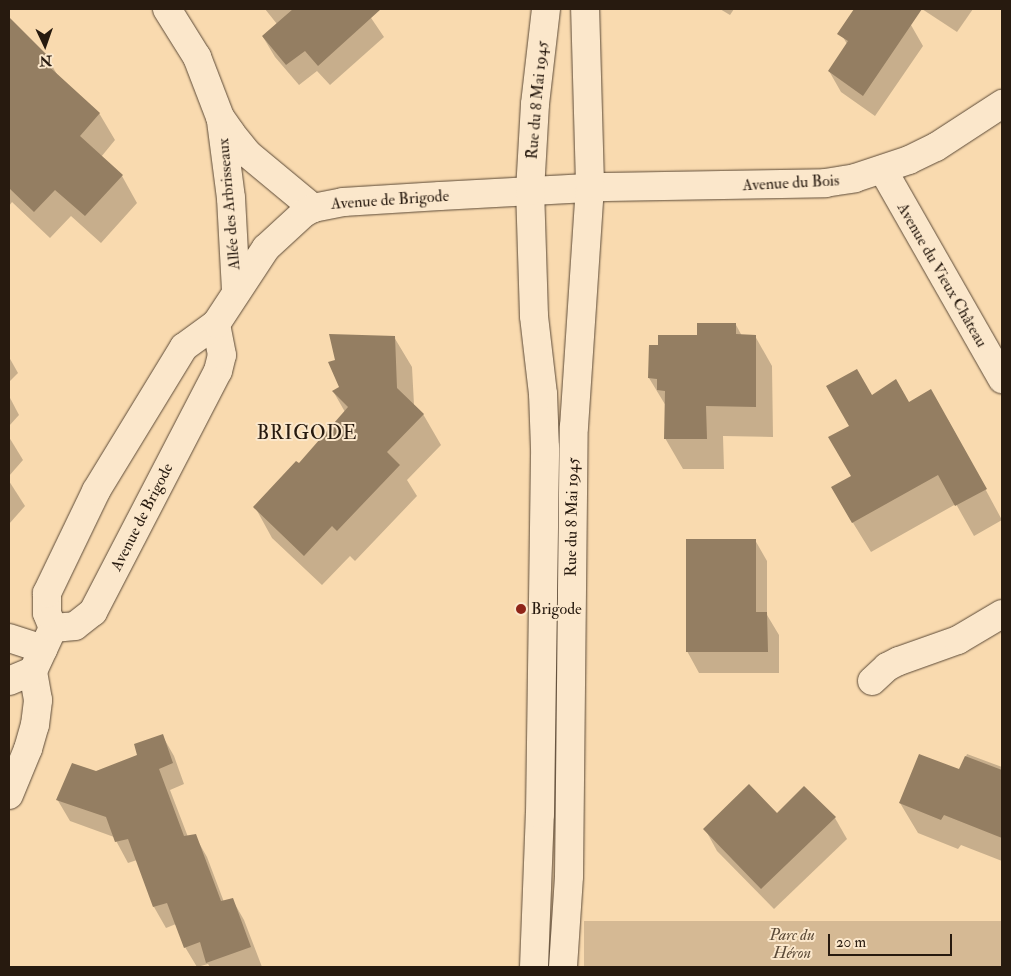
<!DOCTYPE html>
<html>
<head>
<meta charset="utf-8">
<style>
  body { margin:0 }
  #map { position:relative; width:1011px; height:976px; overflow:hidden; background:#f9daaf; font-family:"IM FELL Double Pica",serif }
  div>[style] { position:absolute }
  .green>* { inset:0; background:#d5b994; transform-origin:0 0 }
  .shadow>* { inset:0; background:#0003 }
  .building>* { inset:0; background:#947e62 }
  .roads { filter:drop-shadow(0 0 1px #5c4a37) drop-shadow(0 0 1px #5c4a37) }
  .street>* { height:28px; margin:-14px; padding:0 14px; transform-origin:14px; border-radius:14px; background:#fbe7cb }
  .secondary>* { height:28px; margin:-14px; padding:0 14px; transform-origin:14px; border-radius:14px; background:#fbe7cb }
  .dots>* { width:14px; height:14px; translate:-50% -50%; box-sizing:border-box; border:2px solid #fbe7cb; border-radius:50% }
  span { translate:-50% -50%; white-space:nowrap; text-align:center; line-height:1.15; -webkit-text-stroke:4px #fbe7cb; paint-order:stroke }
  .street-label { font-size:16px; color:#271a0f }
  .poi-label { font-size:16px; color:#271a0f }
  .left { translate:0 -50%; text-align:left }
  .park-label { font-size:16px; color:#5b4a37; font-style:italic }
  .quarter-label { font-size:19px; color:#271a0f; letter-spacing:1px }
  .frame { position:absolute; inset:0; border:10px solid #271a0f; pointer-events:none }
  .north { position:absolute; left:20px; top:20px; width:50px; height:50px; -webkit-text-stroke:4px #fbe7cb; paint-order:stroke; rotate:177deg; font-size:14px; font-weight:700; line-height:20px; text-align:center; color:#271a0f }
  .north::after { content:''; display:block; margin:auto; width:18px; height:22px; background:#271a0f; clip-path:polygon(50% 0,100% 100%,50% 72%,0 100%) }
  .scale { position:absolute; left:828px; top:934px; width:124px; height:22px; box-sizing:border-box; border:2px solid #271a0f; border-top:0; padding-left:6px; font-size:15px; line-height:18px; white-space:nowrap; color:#271a0f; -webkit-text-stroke:4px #fbe7cb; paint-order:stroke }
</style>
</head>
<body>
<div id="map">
  <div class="green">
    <div style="left:584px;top:921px;width:418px;height:46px"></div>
  </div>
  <div class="shadow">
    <div style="clip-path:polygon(265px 9px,365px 9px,384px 37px,330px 85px,317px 71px,299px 85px,275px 57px,263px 37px,277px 24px)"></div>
    <div style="clip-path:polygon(720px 9px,734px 9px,730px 15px)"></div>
    <div style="clip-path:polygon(862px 9px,887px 9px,911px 25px,923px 46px,875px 116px,841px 92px,829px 71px,847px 44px,843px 37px)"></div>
    <div style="clip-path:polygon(922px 9px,973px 9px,957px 32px)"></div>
    <div style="clip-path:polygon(23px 33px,47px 57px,58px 76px,99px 113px,115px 140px,101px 157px,122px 176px,137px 203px,101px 243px,71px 216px,50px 238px,12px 202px,9px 206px,9px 48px)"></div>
    <div style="clip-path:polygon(736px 325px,742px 336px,755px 336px,772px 366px,773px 437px,723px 436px,724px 469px,683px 469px,665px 438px,666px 406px,649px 378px,660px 347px)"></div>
    <div style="clip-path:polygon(394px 337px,412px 367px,414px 405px,423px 414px,441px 445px,407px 480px,417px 496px,355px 561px,350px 556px,322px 585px,272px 538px,255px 507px,299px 465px,345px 412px,333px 391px,341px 388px)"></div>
    <div style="clip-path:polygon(9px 357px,18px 373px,9px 382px)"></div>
    <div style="clip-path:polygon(9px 396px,19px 415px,9px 426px)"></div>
    <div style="clip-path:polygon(872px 397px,908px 403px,948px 420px,1002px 520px,974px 536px,956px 504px,871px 552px,850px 518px,853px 476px,850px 427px)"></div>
    <div style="clip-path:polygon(9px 437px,23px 460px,9px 476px)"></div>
    <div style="clip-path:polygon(9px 481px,25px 506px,9px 524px)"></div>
    <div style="clip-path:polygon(755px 540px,767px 561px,767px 615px,779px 635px,779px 673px,699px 673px,687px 651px)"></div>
    <div style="clip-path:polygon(162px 735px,174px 756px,184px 784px,170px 790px,188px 837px,195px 836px,207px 857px,224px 902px,232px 899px,244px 920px,262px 967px,210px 967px,208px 964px,197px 967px,185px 947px,176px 924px,166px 928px,154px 907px,137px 860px,128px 863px,114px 837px,70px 821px,57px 799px,96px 773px,138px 755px)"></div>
    <div style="clip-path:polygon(967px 754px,1002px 767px,1002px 861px,961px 845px,958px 849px,918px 833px,900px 803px,960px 770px)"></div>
    <div style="clip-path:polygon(777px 815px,835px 818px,847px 839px,774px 909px,717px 851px,705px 829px)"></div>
  </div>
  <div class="building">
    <div style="clip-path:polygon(293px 9px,381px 9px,318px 66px,305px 51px,286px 65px,262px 36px)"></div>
    <div style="clip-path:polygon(854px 9px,922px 9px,863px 96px,828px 71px,848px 41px,837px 34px)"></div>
    <div style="clip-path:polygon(9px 17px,48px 56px,43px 61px,100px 113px,80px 136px,123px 175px,85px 216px,55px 190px,34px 212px,9px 188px)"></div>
    <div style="clip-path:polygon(697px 323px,736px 323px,736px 334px,756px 335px,756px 407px,706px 406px,707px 439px,664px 439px,665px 391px,657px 390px,657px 379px,648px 378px,649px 345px,658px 345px,658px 335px,697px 335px)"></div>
    <div style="clip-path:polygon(329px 334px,395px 336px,397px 388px,424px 414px,387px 452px,400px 465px,337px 531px,332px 526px,304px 556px,253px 507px,296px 461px,299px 463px,348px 407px,332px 391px,339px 387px,328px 362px,335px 360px)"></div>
    <div style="clip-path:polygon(857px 369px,872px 395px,896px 379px,909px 402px,931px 389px,987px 489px,955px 506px,938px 475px,852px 523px,831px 487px,851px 476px,828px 437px,849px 426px,826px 386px)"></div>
    <div style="clip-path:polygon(686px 539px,756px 539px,756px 612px,767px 612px,768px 652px,686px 652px)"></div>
    <div style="clip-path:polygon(163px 734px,173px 763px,159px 769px,184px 836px,196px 834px,221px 901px,233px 898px,251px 947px,206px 963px,200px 942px,184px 948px,167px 903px,153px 907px,128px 839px,115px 842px,106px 817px,56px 800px,72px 763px,96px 771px,137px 755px,134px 744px)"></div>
    <div style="clip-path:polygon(919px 754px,959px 769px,965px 756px,1002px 770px,1002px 838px,944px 815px,941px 820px,899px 803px)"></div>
    <div style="clip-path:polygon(749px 784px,777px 813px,804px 786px,836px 817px,761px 889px,703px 829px)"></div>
  </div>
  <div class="roads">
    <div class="street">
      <div style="left:167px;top:9px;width:57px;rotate:58deg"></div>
      <div style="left:197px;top:57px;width:64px;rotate:69deg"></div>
      <div style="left:220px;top:117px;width:19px;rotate:55deg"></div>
      <div style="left:231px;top:133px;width:27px;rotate:51deg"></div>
      <div style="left:248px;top:154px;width:85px;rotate:39.7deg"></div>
      <div style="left:221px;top:121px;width:78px;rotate:82.6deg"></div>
      <div style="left:231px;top:198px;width:93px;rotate:86.9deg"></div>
      <div style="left:883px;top:170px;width:241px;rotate:60.3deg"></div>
      <div style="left:53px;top:628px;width:22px;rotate:-5deg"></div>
      <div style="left:75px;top:626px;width:23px;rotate:-38deg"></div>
      <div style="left:93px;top:612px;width:271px;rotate:-62.6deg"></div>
      <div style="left:218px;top:371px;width:16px;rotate:-76deg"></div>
      <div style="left:222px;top:355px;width:32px;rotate:-101deg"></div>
      <div style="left:9px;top:638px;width:36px;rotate:18deg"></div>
      <div style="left:9px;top:681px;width:26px;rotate:-23deg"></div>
      <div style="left:872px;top:681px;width:21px;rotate:-43deg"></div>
      <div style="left:887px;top:667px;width:13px;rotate:-27deg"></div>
      <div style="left:899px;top:661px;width:63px;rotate:-19.6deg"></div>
      <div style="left:958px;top:640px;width:51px;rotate:-30.6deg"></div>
      <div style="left:9px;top:795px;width:50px;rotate:-67.6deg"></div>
      <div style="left:28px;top:749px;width:25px;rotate:-74deg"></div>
      <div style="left:35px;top:725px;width:25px;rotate:-83deg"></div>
      <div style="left:38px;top:700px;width:29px;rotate:-100deg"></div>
      <div style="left:33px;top:671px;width:47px;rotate:-65.1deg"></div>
      <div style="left:53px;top:628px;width:16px;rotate:-112deg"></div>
      <div style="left:47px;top:613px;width:20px;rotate:-90deg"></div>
      <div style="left:47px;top:593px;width:113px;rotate:-64.3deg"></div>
      <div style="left:96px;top:491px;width:169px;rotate:-58.6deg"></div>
      <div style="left:184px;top:347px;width:39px;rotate:-36deg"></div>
      <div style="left:216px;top:324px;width:91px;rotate:-56.7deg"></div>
      <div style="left:266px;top:248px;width:52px;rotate:-42.6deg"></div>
      <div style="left:304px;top:213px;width:10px;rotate:-29deg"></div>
      <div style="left:313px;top:208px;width:31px;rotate:-11deg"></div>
      <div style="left:343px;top:202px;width:97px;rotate:-3.5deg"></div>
      <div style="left:440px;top:196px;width:166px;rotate:-3.1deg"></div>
      <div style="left:606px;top:187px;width:219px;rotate:-1deg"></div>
      <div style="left:825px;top:183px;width:30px;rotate:-9deg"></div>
      <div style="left:855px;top:178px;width:57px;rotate:-18.4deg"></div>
      <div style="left:909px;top:160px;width:30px;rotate:-26deg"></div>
      <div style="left:936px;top:147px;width:79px;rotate:-33.1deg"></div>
    </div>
    <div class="secondary">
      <div style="left:534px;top:967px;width:153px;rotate:-87.8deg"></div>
      <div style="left:540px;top:814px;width:366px;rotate:-89.2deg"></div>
      <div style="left:545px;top:448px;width:54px;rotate:-92.1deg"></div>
      <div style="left:543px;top:394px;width:79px;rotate:-96.6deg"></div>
      <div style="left:534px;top:316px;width:125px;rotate:-91.8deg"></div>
      <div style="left:530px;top:191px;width:87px;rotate:-86.7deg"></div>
      <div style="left:535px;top:104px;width:96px;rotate:-83.4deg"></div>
      <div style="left:563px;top:967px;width:91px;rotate:-86.2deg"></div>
      <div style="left:569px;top:876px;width:449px;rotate:-89.4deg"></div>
      <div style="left:574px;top:427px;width:244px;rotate:-86.2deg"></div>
      <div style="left:590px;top:184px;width:175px;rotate:-91.6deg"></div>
    </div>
  </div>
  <div class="dots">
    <div style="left:521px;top:609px;background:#8f2418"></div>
  </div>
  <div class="street-label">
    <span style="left:537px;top:100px;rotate:-85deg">Rue du 8 Mai 1945</span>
    <span style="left:791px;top:183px;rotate:-3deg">Avenue du Bois</span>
    <span style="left:390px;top:200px;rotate:-4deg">Avenue de Brigode</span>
    <span style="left:229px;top:204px;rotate:-95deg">Allée des Arbrisseaux</span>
    <span style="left:942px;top:275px;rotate:60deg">Avenue du Vieux Château</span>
    <span style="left:142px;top:517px;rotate:-63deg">Avenue de Brigode</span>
    <span style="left:572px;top:517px;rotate:-89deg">Rue du 8 Mai 1945</span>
  </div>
  <div class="poi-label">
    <span class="left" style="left:531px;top:609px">Brigode</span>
  </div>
  <div class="park-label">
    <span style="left:792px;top:944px">Parc du<br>Héron</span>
  </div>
  <div class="quarter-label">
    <span style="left:307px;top:434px">BRIGODE</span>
  </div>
  <div class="frame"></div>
  <div class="north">N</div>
  <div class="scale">20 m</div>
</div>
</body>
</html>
